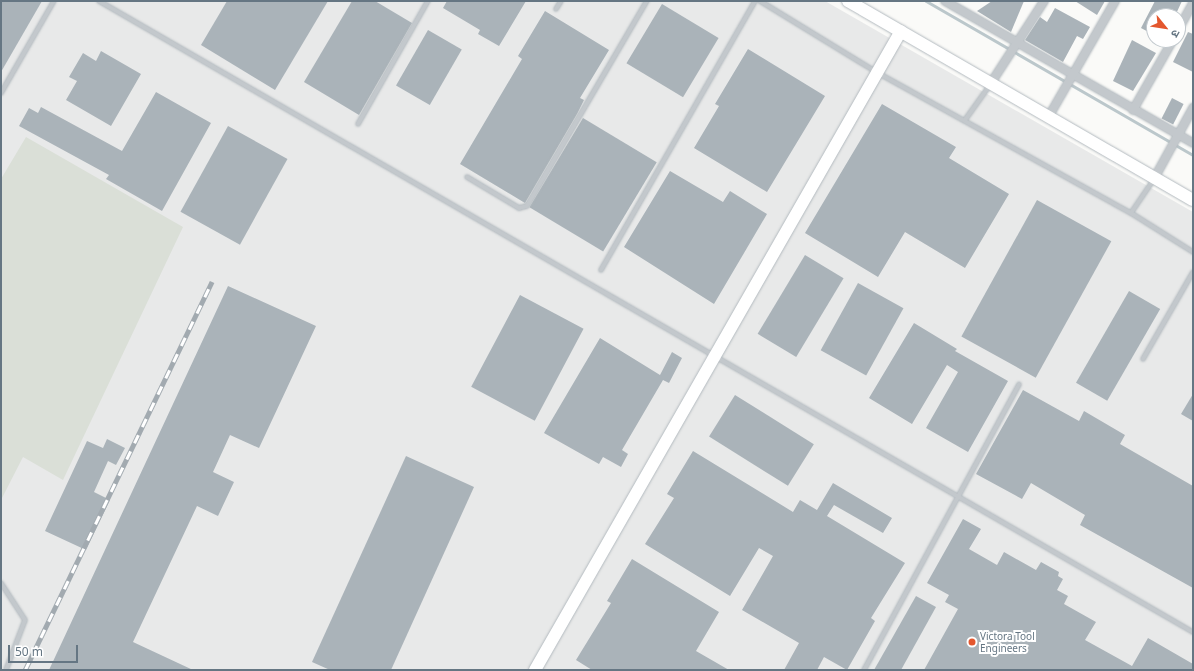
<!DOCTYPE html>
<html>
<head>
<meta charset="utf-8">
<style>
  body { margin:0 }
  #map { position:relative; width:1194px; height:671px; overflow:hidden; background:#fafaf8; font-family:"Noto Sans","Noto Sans Devanagari",sans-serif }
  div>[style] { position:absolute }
  .built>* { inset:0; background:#e8e9e9 }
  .green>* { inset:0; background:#dadfd7 }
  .stream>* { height:3px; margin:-1.5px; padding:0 1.5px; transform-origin:1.5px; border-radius:1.5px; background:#bbc7cb }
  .building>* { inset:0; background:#aab3b9; transform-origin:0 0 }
  .roads { filter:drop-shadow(0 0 1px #b3babf) drop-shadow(0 0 1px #b3babf) }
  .lane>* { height:4px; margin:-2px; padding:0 2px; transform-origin:2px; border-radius:2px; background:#c3c8cc }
  .street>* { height:8px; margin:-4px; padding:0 4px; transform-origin:4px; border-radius:4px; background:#c3c8cc }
  .secondary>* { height:12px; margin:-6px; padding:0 6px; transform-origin:6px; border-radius:6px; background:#fff }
  .rail>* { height:4.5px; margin-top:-2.25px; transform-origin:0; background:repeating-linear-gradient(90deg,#fff 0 9px,#a2aab0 0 18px); box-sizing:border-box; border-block:1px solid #a2aab0 }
  .dots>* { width:11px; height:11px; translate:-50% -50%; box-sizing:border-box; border:2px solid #fff; border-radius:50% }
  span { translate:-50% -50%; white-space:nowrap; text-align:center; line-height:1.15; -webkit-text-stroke:4px #fff; paint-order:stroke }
  .poi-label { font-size:10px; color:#657683 }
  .left { translate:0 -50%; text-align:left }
  .frame { position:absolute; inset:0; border:2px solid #657683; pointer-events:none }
  .north { position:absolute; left:1146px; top:8px; width:40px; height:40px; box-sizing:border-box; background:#fff; border:1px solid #c1c8cd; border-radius:50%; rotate:120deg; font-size:11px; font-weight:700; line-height:16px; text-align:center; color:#657683 }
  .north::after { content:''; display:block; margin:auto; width:14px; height:18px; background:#e4572e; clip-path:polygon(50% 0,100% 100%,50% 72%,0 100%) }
  .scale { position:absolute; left:8px; top:645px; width:70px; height:18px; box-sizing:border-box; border:2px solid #657683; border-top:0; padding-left:5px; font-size:12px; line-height:14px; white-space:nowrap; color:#657683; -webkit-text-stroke:3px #fff; paint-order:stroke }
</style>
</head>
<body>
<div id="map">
  <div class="built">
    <div style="clip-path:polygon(1px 1px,825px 1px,1193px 212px,1193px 670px,1px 670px)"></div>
  </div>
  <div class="green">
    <div style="clip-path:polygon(26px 137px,183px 227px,63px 480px,23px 457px,1px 500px,1px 179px)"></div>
  </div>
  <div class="stream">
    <div style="left:926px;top:1px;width:308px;rotate:30deg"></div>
  </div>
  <div class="building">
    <div style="clip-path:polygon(1px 1px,42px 1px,1px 72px)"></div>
    <div style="clip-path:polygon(227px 1px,328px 1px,275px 90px,201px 45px)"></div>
    <div style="clip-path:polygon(352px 1px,375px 1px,412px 23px,359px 115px,304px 82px)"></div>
    <div style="clip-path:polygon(447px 1px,526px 1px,499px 46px,478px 34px,480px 30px,443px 8px)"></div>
    <div style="clip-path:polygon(992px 1px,1024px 1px,1011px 32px,977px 11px)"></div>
    <div style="clip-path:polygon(1075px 1px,1105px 1px,1097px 15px)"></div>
    <div style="clip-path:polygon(1155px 1px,1182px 1px,1175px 16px,1154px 16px,1154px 35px,1141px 28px)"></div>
    <div style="left:662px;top:4px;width:66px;height:69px;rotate:31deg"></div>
    <div style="clip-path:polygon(1055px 8px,1090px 27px,1083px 39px,1077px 36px,1063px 62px,1025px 40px,1040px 17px,1047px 22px)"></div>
    <div style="clip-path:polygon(545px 11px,609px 50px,580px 98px,584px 100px,577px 114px,525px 203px,460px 164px,522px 59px,518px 56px)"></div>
    <div style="left:428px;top:30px;width:39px;height:64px;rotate:30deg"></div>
    <div style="clip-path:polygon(1188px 32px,1193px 34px,1193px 72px,1173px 62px)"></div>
    <div style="clip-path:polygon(1132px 40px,1156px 53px,1133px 91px,1113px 81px)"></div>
    <div style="clip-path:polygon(748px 49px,825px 96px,767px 192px,694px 148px,719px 106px,715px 104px)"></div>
    <div style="clip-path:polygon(101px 51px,141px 74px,111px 126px,66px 100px,77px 81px,69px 77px,83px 53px,96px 61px)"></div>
    <div style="clip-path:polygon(156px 92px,211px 123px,162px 211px,106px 179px,109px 175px,19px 126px,29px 108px,38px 113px,41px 107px,122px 151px)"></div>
    <div style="left:1172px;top:98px;width:13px;height:23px;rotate:27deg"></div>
    <div style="clip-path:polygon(882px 104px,956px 147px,949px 158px,1009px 194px,965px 268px,905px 232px,878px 277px,805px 233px)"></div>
    <div style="left:583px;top:118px;width:86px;height:104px;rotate:31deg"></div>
    <div style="left:228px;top:126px;width:68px;height:98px;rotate:29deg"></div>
    <div style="clip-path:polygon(670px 171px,723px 202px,730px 191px,767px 214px,714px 304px,624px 247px)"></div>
    <div style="left:1037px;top:200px;width:85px;height:156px;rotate:29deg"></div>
    <div style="left:805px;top:255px;width:45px;height:92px;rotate:31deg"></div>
    <div style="left:858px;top:283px;width:52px;height:77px;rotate:29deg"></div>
    <div style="clip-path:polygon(228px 286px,316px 326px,259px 448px,230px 435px,213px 472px,234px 482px,218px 516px,197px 506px,133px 642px,193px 670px,49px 670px)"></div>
    <div style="left:1129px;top:291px;width:36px;height:106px;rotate:30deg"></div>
    <div style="left:520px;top:295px;width:72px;height:104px;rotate:28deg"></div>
    <div style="clip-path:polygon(914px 323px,957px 349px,955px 351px,1008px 381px,968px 452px,926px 428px,958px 372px,947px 365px,912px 424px,869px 398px)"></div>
    <div style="clip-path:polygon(600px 338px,660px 375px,672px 352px,682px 358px,669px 383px,663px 380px,622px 450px,628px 454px,621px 467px,603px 457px,599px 464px,544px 433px)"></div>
    <div style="clip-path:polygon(1023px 390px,1079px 421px,1084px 411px,1125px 435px,1120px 444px,1193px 486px,1193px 588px,1080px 525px,1085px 515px,1031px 483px,1022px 499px,976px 474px)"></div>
    <div style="clip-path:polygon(1193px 394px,1193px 421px,1181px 414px)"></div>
    <div style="left:735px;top:395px;width:93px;height:49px;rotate:32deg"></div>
    <div style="clip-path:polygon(107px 439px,125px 448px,116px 465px,108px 461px,94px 492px,110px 500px,86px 550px,45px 531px,87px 441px,103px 448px)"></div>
    <div style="clip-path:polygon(693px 451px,793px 512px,800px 500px,817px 510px,833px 483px,892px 518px,883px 533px,834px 505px,827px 516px,905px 563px,871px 618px,875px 621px,847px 670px,824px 657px,817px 670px,784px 670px,799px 643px,742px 610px,773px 556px,759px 548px,730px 596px,645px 544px,674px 498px,667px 494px)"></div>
    <div style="clip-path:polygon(406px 456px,474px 487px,391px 670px,330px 670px,312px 662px)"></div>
    <div style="clip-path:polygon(963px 519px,981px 529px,969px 549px,997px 565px,1004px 552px,1036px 570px,1041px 562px,1059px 572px,1058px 576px,1063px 579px,1057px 590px,1068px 596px,1064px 604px,1096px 622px,1085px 640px,1132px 666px,1148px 638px,1193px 664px,1193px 670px,924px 670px,958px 609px,945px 602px,949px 595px,927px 583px)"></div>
    <div style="clip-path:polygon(632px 559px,719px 612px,696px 651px,729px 670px,592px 670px,576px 660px,611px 603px,607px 601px)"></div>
    <div style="clip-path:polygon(916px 596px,936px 607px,901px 670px,874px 670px)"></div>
  </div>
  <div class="roads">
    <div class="lane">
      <div style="left:99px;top:1px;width:1263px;rotate:29.98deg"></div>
      <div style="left:760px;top:1px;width:138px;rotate:31.4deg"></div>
      <div style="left:878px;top:73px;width:289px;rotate:29deg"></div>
      <div style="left:1131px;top:213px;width:73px;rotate:32.2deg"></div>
      <div style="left:556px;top:9px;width:9px;rotate:-58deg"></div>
      <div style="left:1px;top:93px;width:106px;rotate:-60.1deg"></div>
      <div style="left:965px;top:120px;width:43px;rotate:-54.5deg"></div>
      <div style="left:358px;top:124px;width:142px;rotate:-60.4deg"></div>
      <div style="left:467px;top:177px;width:61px;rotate:30.8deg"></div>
      <div style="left:519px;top:208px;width:8px;rotate:-14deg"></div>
      <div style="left:527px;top:206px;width:238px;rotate:-59.7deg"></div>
      <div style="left:1131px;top:213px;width:41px;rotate:-55.9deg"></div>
      <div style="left:601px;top:270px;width:310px;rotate:-60.2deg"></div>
      <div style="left:1143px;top:359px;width:100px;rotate:-60.1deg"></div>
      <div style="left:1px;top:583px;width:44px;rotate:57deg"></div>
      <div style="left:25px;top:620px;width:53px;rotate:110.8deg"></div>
      <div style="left:864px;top:670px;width:325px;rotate:-61.5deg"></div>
    </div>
    <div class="street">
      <div style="left:945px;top:1px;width:286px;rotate:29.8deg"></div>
      <div style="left:1178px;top:30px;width:31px;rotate:-61deg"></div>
      <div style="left:991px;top:83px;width:98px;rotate:-57.1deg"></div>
      <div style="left:1133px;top:110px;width:81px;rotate:-60.3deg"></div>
      <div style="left:1049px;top:116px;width:133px;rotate:-60.1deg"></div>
      <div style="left:1155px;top:177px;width:79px;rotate:-61.2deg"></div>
    </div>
    <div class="secondary">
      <div style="left:848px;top:1px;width:398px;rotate:30deg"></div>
      <div style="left:535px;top:670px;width:736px;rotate:-60.2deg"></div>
    </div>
  </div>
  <div class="rail">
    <div style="left:25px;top:670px;width:431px;rotate:-64.3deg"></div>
  </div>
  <div class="dots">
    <div style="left:972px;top:642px;background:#e4572e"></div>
  </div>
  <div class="poi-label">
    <span class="left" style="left:980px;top:642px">Victora Tool<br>Engineers</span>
  </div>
  <div class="frame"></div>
  <div class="north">उ</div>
  <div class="scale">50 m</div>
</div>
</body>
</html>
